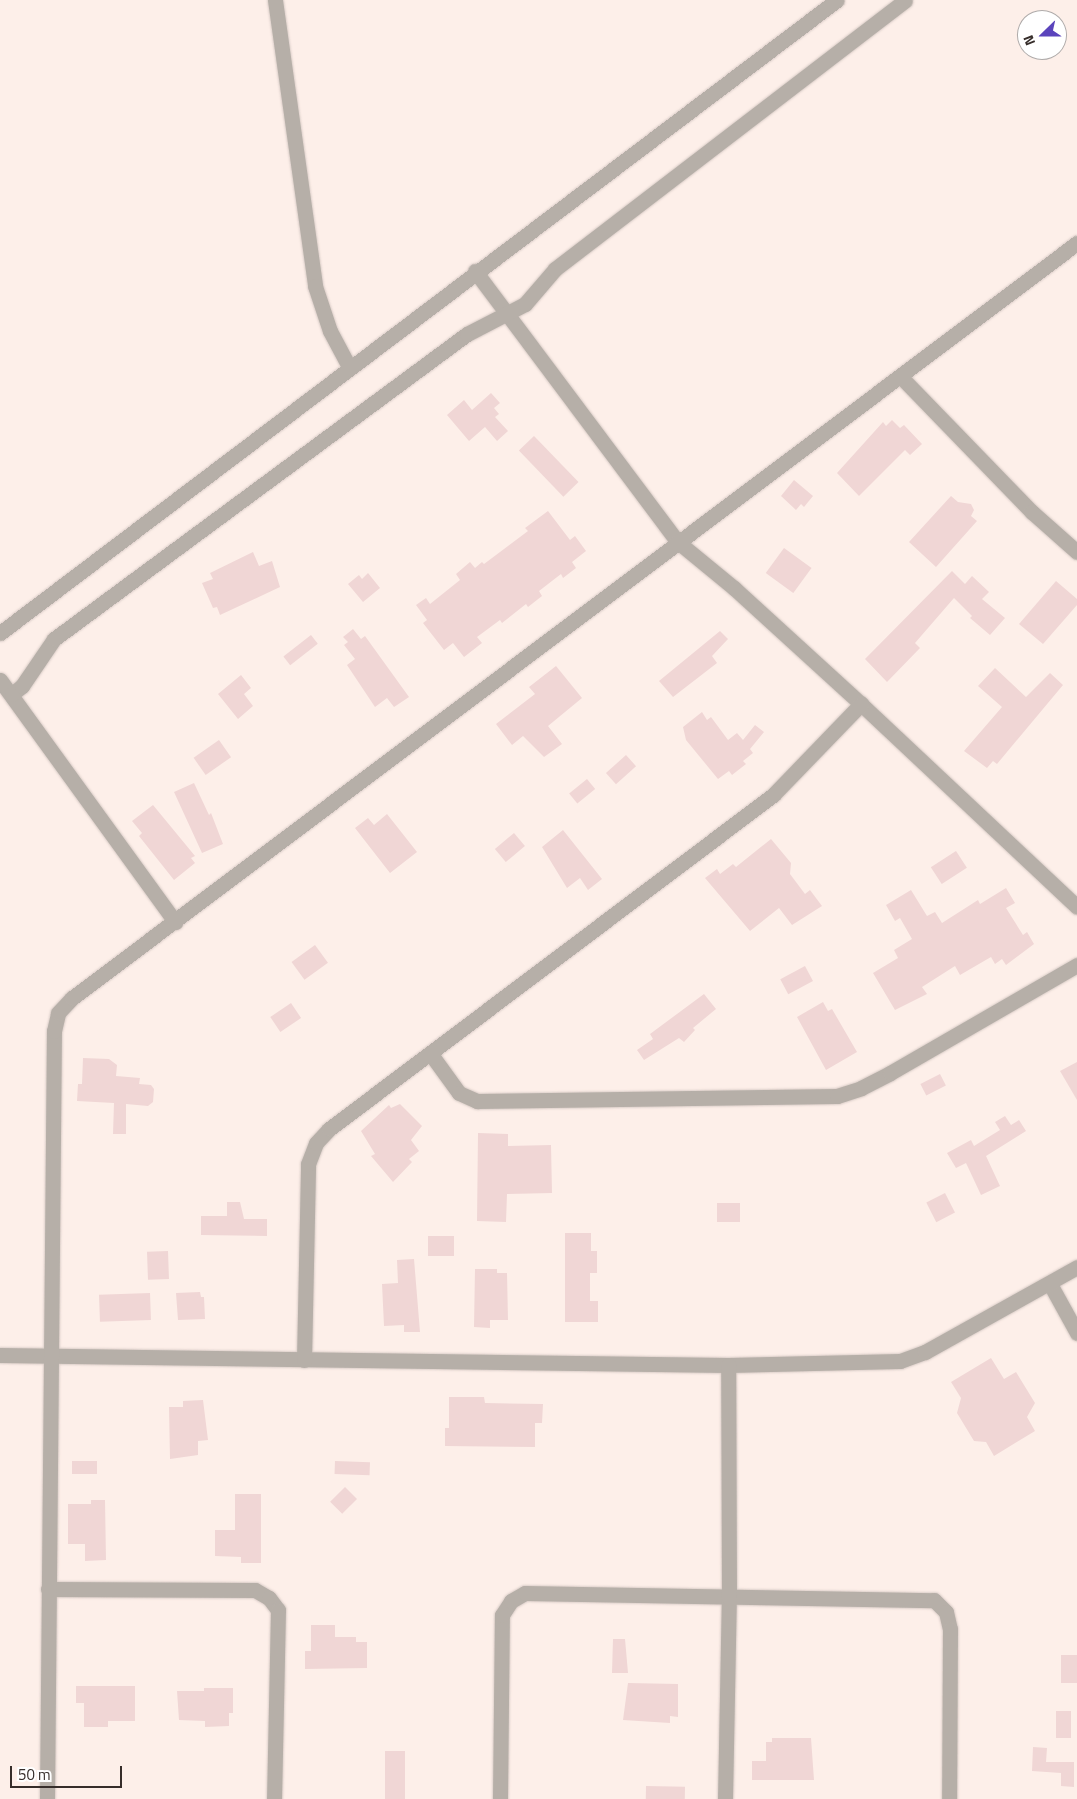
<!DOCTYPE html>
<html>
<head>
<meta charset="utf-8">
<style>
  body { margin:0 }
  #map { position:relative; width:1077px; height:1799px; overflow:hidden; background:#fdefe9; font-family:"Titillium Web",sans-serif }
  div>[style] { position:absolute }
  .building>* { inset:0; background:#f0d6d5; transform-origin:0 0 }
  .roads { filter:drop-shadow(0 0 1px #d9ccc7) drop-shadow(0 0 1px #d9ccc7) }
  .minor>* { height:15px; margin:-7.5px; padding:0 7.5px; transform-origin:7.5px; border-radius:7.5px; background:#b6afa8 }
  span { translate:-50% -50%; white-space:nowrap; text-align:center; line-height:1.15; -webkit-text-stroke:4.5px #fff; paint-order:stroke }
  .north { position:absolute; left:1017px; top:10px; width:50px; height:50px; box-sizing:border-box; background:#fff; border:1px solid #afabaa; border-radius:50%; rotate:248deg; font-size:14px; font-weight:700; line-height:20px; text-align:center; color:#362d2a }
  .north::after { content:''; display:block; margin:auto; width:18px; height:22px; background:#5b44bc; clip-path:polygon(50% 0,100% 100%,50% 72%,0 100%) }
  .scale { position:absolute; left:10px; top:1766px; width:112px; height:22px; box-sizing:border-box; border:2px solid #362d2a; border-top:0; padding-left:6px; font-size:15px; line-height:18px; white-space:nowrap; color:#362d2a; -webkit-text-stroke:4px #fff; paint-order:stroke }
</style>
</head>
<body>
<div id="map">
  <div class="building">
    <div style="clip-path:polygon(491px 393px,500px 403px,494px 408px,499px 414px,495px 417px,508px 431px,497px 441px,485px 427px,469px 441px,447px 415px,464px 400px,472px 410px)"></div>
    <div style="clip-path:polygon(892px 420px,900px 428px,904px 425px,922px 444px,910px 455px,905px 450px,859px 496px,837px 473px,883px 422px,886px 426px)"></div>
    <div style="left:534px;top:436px;width:64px;height:21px;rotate:46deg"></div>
    <div style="clip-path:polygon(794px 480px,813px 496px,804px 507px,801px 504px,796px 510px,781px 496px)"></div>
    <div style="clip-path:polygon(951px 496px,958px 502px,971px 504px,974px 510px,971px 516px,977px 521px,936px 567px,909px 542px)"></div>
    <div style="clip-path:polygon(548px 511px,570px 540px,575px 536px,586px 551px,572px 562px,576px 568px,563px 578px,561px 574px,539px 591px,542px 596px,528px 607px,526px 604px,502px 623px,500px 620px,477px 637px,482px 643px,464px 657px,453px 643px,444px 650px,423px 623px,427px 620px,416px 605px,426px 598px,430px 604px,460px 580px,456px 574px,470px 562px,475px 568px,482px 562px,484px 564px,528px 531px,525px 528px)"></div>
    <div style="left:784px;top:548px;width:34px;height:31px;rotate:36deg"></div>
    <div style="clip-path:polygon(253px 552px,259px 566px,272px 561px,280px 587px,220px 615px,217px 607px,213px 608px,202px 583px,213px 579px,210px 573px)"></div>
    <div style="clip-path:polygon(952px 571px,965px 584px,972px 576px,989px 592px,982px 599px,1005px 618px,990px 635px,970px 618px,972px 616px,954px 598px,915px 643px,920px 648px,887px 682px,865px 659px)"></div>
    <div style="clip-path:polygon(368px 573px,380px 588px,363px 602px,348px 584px,359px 575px,362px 579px)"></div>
    <div style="clip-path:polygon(1056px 581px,1077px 599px,1077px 605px,1043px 644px,1019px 624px)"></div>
    <div style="clip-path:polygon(353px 629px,361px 639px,365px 636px,409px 697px,394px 707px,387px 698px,375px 707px,347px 665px,355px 659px,344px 645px,348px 642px,343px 637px)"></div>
    <div style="clip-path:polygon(720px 631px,728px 639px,712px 656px,717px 663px,673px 697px,659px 681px)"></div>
    <div style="left:311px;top:635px;width:11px;height:35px;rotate:52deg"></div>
    <div style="clip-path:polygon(556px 666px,582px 698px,548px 726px,562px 744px,544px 757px,523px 736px,512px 745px,496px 724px,535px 694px,529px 687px)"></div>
    <div style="clip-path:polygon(995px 668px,1026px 697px,1050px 673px,1063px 685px,997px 764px,993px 761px,987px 768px,964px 751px,1002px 707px,978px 686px)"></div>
    <div style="clip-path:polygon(241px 675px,251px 688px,244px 694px,253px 706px,238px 719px,218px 694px)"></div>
    <div style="clip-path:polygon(702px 712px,707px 720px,711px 717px,728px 740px,737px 733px,743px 740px,755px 725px,764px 732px,750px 749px,753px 753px,743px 761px,746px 764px,732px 775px,729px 771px,718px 779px,686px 740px,683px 727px)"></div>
    <div style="left:219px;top:740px;width:21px;height:31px;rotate:55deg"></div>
    <div style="left:626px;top:755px;width:15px;height:27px;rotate:48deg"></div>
    <div style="left:587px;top:779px;width:13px;height:23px;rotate:51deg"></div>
    <div style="clip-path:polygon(194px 783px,209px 815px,211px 813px,223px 844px,202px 853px,174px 792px)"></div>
    <div style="clip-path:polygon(153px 805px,195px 856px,191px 858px,195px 863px,174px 880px,139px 836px,142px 833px,132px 821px)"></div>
    <div style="clip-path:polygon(387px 814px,417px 852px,390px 873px,355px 828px,368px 818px,374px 825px)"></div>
    <div style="clip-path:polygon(563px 830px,602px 879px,588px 890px,580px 878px,567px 888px,542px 847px)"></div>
    <div style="left:514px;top:833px;width:17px;height:25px;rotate:50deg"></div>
    <div style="clip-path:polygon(771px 839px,791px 863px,790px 874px,805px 894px,810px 890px,822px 906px,792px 925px,779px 908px,750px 931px,705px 878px,717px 869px,720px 874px,733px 864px,736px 867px)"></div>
    <div style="left:956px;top:851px;width:20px;height:30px;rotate:57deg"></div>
    <div style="clip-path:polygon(1006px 888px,1015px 903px,1006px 908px,1023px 935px,1027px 932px,1034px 944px,1006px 965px,1002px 959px,995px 964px,991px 957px,960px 975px,955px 966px,922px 987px,927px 994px,895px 1010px,873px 973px,898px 958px,894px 950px,912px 939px,900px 918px,895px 921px,886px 905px,911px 890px,927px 916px,935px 912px,942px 923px,978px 900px,980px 904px)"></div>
    <div style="left:315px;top:945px;width:22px;height:29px;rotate:54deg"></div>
    <div style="left:805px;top:966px;width:17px;height:28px;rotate:62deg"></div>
    <div style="clip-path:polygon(704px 994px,716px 1009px,693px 1028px,695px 1030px,684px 1042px,679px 1038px,644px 1060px,637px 1050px,653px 1039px,650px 1034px)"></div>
    <div style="clip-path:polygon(823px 1002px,828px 1011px,832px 1009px,857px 1052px,826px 1070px,797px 1017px)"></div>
    <div style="left:291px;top:1003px;width:18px;height:25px;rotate:56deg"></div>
    <div style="clip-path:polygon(83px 1058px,109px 1059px,117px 1065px,116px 1076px,140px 1078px,139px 1084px,151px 1085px,154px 1089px,153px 1102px,148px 1106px,126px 1104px,126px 1134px,113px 1134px,114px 1103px,77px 1101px,78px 1084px,82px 1084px)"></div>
    <div style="clip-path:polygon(1077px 1062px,1077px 1100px,1060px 1071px)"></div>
    <div style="left:940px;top:1074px;width:13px;height:22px;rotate:63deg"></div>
    <div style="clip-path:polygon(400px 1104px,422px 1126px,411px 1140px,419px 1151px,409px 1159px,412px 1162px,393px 1182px,371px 1156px,375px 1154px,361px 1131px,389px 1105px,391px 1108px)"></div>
    <div style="clip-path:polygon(1005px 1116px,1011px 1125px,1019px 1120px,1026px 1131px,986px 1156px,1000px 1186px,981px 1195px,966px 1163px,956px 1168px,947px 1153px,971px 1140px,974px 1146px,1000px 1130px,995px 1122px)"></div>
    <div style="clip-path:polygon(478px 1133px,508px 1134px,508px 1146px,551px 1145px,552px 1193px,507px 1194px,506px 1222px,477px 1221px)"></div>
    <div style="left:945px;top:1193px;width:22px;height:21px;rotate:63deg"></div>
    <div style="clip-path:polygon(227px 1202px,240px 1202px,244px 1219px,267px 1219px,267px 1236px,201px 1235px,201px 1216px,227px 1216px)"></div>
    <div style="left:717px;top:1203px;width:23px;height:19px"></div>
    <div style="clip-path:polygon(565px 1233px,591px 1233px,591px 1251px,597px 1251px,597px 1273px,590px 1273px,590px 1301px,598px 1301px,598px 1322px,565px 1322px)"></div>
    <div style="left:428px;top:1236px;width:26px;height:20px"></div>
    <div style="left:168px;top:1251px;width:28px;height:21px;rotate:88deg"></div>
    <div style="clip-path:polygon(414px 1259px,420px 1332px,404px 1332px,404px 1325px,384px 1326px,382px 1284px,398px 1283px,397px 1260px)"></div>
    <div style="clip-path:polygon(475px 1269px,497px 1269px,497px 1273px,507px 1273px,508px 1320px,490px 1320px,490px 1328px,474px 1327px)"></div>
    <div style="clip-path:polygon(200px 1292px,201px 1297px,204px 1297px,205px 1319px,178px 1320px,176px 1293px)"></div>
    <div style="left:150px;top:1293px;width:27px;height:51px;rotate:88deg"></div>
    <div style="clip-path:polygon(991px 1358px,1004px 1379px,1016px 1372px,1035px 1403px,1027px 1417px,1035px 1431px,994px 1456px,986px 1442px,974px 1441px,957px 1413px,961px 1398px,951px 1382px)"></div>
    <div style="clip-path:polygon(449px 1397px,484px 1397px,485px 1403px,543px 1404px,542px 1423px,535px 1423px,535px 1447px,445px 1446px,445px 1428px,449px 1428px)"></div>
    <div style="clip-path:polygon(203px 1400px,208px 1440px,198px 1441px,198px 1455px,170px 1459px,169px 1407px,183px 1407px,183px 1401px)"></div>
    <div style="left:72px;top:1461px;width:25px;height:13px"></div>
    <div style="left:335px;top:1461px;width:35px;height:13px;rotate:2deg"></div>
    <div style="left:345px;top:1487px;width:17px;height:21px;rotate:45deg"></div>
    <div style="clip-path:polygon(235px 1494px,261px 1494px,261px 1563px,241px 1563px,241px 1557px,215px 1556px,215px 1530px,235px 1530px)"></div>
    <div style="clip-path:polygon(91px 1500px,105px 1500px,106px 1560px,85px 1561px,85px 1544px,68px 1544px,68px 1504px,91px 1504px)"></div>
    <div style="clip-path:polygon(311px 1625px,335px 1625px,335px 1637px,356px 1637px,356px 1642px,367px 1642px,367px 1668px,305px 1669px,305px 1651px,311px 1651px)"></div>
    <div style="clip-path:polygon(613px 1639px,625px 1639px,628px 1673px,612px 1673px)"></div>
    <div style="left:1077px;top:1655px;width:28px;height:16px;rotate:90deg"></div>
    <div style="clip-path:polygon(628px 1683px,678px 1684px,678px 1717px,670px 1716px,670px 1723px,623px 1720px)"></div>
    <div style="clip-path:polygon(76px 1686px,135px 1686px,135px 1721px,108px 1721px,108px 1727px,84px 1727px,84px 1703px,76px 1703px)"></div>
    <div style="clip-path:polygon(204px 1688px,233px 1688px,233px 1713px,229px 1713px,229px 1726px,205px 1727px,205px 1721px,179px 1720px,177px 1691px,204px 1691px)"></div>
    <div style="left:1056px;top:1711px;width:15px;height:27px"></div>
    <div style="clip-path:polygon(772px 1738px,811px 1738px,814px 1780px,752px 1780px,752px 1761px,766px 1761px,766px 1742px,772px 1742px)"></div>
    <div style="clip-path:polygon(1033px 1747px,1047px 1748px,1046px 1762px,1074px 1762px,1074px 1787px,1061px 1786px,1061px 1773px,1032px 1771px)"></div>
    <div style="left:385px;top:1751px;width:20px;height:48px"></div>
    <div style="left:646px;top:1786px;width:39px;height:13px;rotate:1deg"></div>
  </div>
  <div class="roads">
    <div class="minor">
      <div style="left:275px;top:0;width:289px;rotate:82deg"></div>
      <div style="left:315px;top:286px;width:47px;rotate:71.6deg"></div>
      <div style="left:330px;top:331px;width:40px;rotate:62deg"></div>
      <div style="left:475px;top:271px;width:339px;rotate:53.2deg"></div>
      <div style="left:678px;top:542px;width:72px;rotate:39.4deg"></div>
      <div style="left:734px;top:588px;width:172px;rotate:42.4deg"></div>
      <div style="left:861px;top:704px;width:296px;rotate:43.2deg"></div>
      <div style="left:901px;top:377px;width:188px;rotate:45.9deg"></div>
      <div style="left:1032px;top:512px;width:60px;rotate:41.6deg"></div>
      <div style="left:0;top:633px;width:1049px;rotate:-37.1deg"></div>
      <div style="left:0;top:680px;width:299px;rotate:54.1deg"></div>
      <div style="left:12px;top:694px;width:13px;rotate:-39deg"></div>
      <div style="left:22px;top:686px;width:57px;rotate:-55.8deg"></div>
      <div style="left:54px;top:639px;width:513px;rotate:-36.45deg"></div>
      <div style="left:467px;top:334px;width:65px;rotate:-27.3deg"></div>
      <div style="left:525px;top:304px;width:46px;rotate:-49.4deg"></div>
      <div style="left:555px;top:269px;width:441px;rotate:-37.5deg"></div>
      <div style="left:430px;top:1053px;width:49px;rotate:54.1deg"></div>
      <div style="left:459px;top:1093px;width:20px;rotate:24deg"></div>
      <div style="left:477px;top:1101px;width:360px;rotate:-0.8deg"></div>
      <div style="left:837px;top:1096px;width:25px;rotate:-18deg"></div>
      <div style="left:861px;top:1088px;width:33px;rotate:-27deg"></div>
      <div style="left:890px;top:1073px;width:216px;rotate:-30deg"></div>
      <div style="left:1050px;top:1284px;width:56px;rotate:61.1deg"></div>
      <div style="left:0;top:1355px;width:728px;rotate:0.79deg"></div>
      <div style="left:728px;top:1365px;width:172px;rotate:-1.3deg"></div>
      <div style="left:900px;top:1361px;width:27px;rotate:-20deg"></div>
      <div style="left:925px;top:1352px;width:174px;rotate:-29.2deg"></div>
      <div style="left:304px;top:1360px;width:196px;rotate:-88.8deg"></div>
      <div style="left:308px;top:1164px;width:22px;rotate:-69deg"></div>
      <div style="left:316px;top:1143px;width:19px;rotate:-47deg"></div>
      <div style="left:329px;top:1129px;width:556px;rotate:-36.95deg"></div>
      <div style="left:773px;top:795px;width:127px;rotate:-46deg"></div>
      <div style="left:48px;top:1589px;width:207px;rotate:0.3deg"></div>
      <div style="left:255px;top:1590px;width:16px;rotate:30deg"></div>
      <div style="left:269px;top:1598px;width:15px;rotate:53deg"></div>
      <div style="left:278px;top:1610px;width:189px;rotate:91.2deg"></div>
      <div style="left:47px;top:1799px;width:768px;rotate:-89.48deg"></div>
      <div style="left:54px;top:1031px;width:18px;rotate:-77deg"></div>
      <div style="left:58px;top:1013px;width:21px;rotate:-47deg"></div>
      <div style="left:72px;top:998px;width:1257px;rotate:-36.92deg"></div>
      <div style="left:500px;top:1799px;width:184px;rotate:-89.4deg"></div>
      <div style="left:502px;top:1615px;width:17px;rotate:-57deg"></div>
      <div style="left:511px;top:1601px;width:16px;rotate:-30deg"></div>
      <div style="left:525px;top:1593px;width:409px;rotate:1deg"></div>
      <div style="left:934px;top:1600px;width:17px;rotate:45deg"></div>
      <div style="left:946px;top:1612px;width:17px;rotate:77deg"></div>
      <div style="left:950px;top:1629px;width:170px;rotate:90.3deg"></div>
      <div style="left:725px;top:1799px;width:201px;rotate:-88.9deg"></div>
      <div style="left:729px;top:1598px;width:233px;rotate:-90.2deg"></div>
    </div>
  </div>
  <div class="north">N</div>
  <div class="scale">50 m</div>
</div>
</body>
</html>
